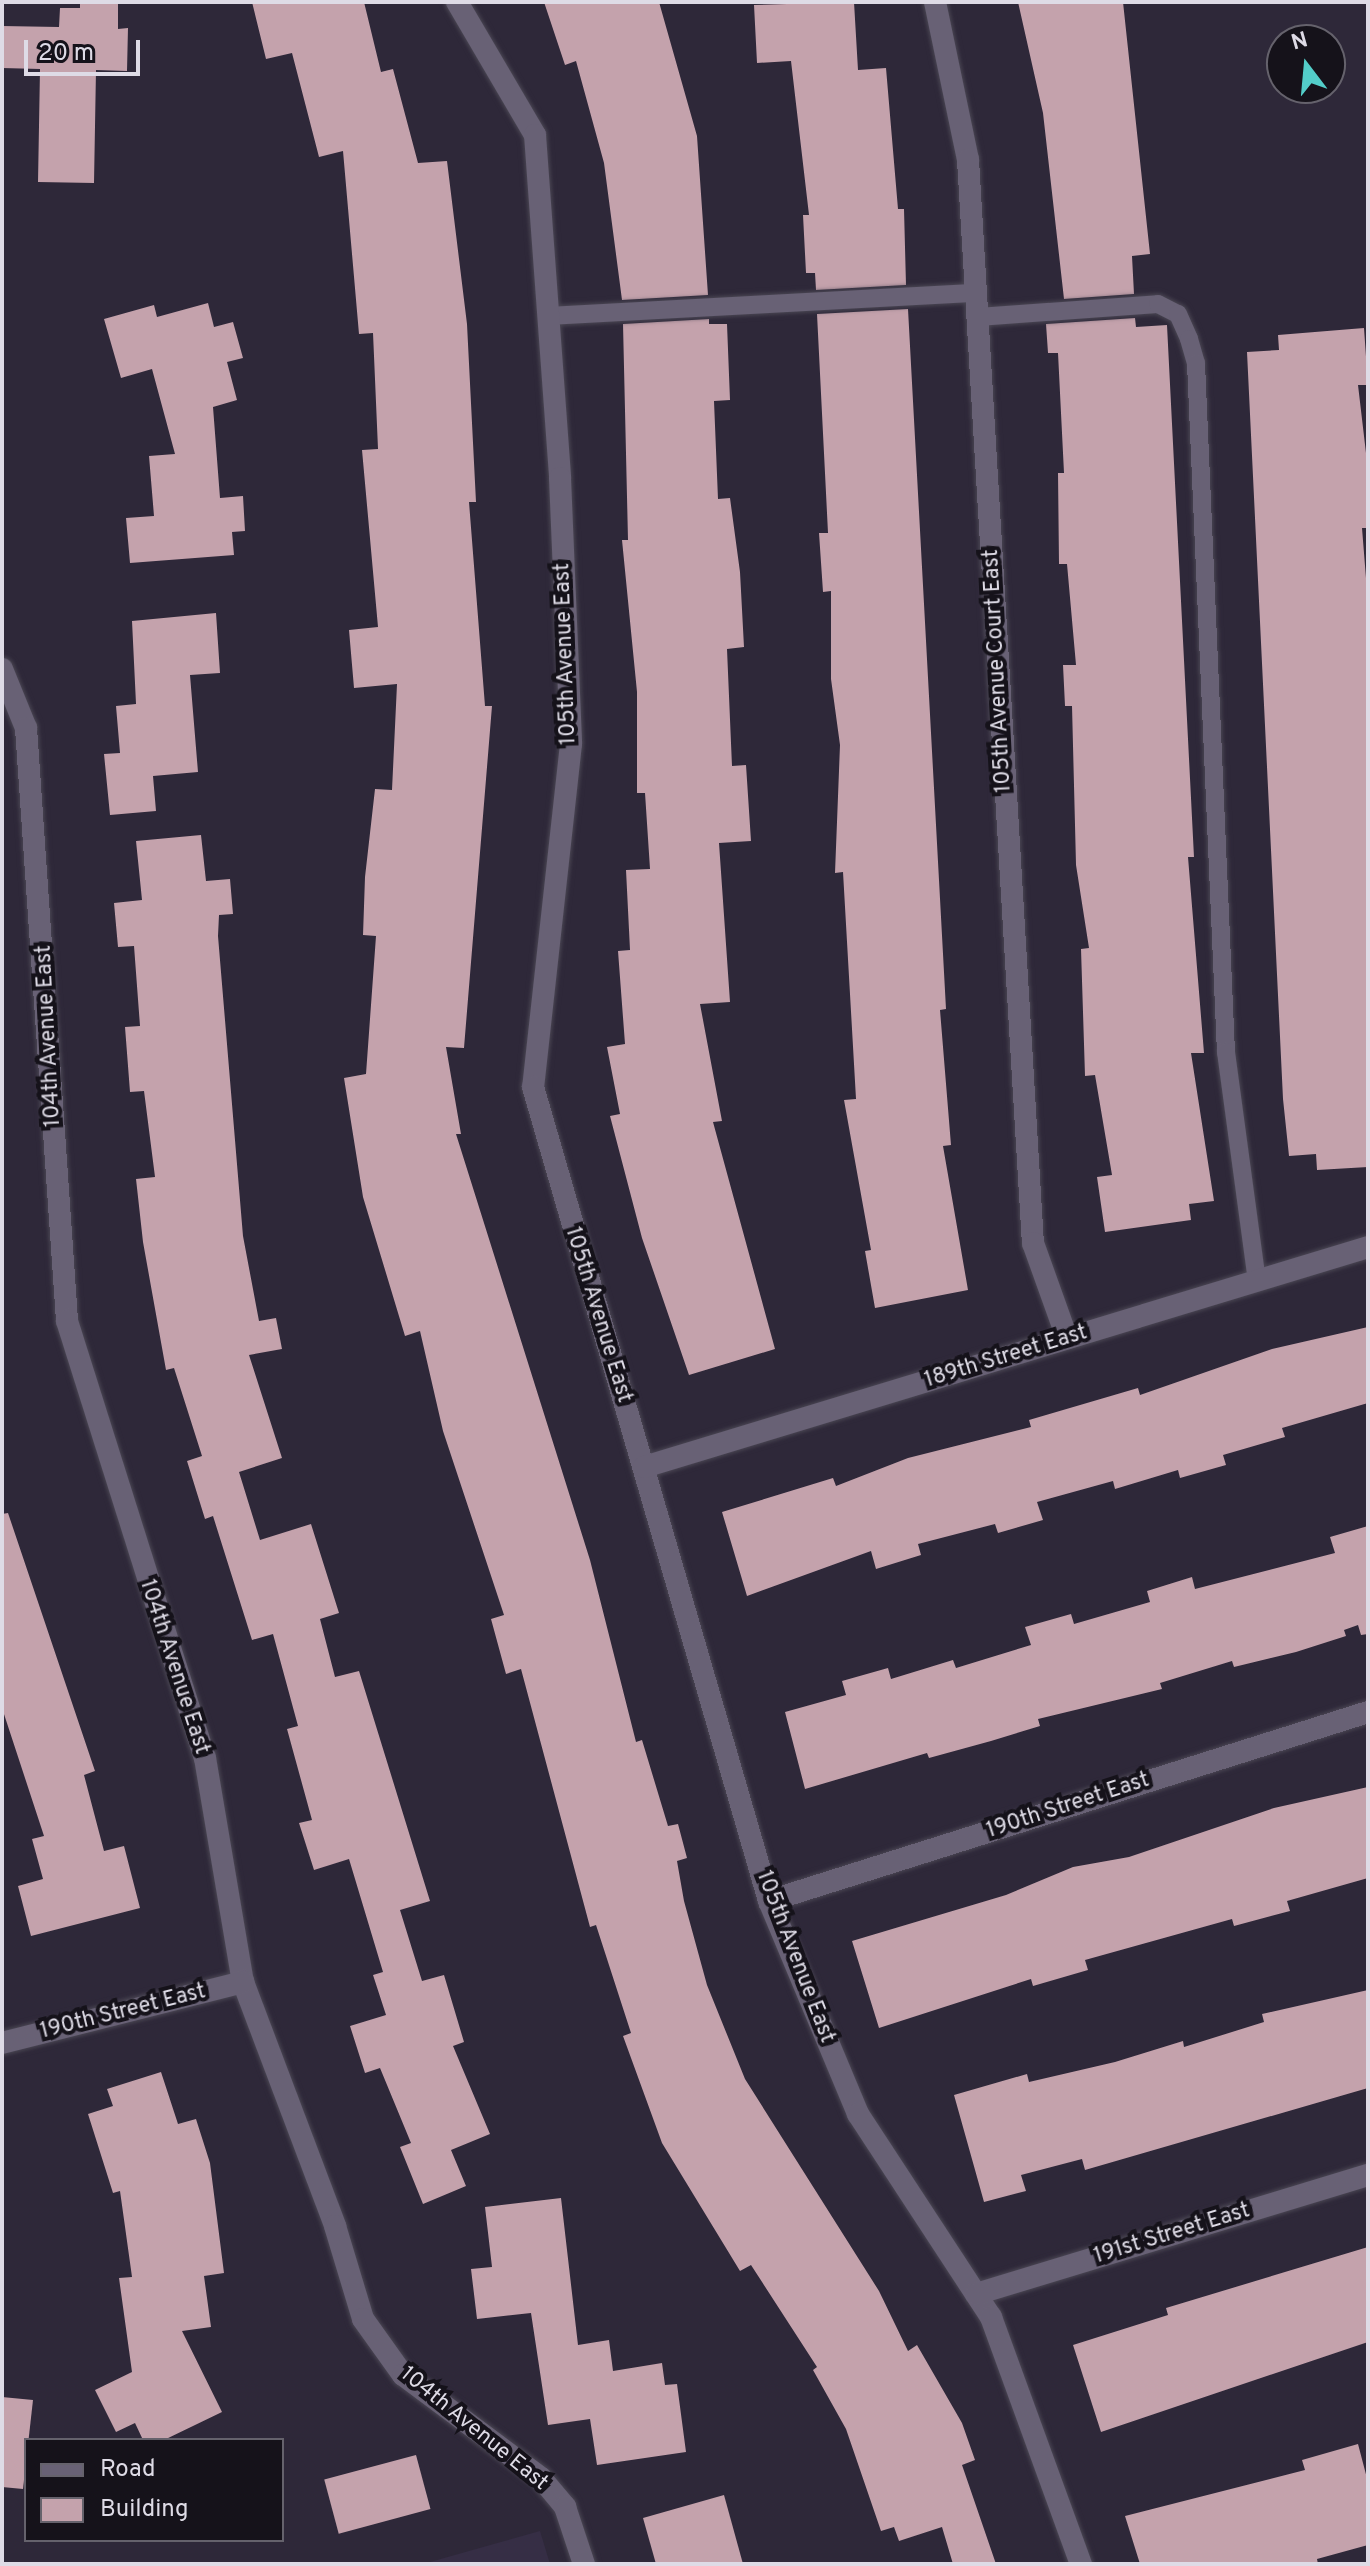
<!DOCTYPE html>
<html>
<head>
<meta charset="utf-8">
<style>
  body { margin:0 }
  #map { position:relative; width:1370px; height:2566px; overflow:hidden; background:#2e2839; font-family:Overpass,sans-serif }
  div>[style] { position:absolute }
  .built>* { inset:0; background:#362e45 }
  .building>* { inset:0; background:#c4a2ac; transform-origin:0 0 }
  .roads { filter:drop-shadow(0 0 2px #4a4653) drop-shadow(0 0 2px #4a4653) }
  .service>* { height:18px; margin:-9px; padding:0 9px; transform-origin:9px; border-radius:9px; background:#686175 }
  .minor>* { height:22px; margin:-11px; padding:0 11px; transform-origin:11px; border-radius:11px; background:#686175 }
  span { translate:-50% -50%; white-space:nowrap; text-align:center; line-height:1.15; -webkit-text-stroke:8px #15121a; paint-order:stroke }
  .street-label { font-size:22px; color:#dedbe6 }
  .frame { position:absolute; inset:0; border:4px solid #dedbe6; pointer-events:none }
  .legend { position:absolute; left:24px; top:2438px; width:260px; height:104px; box-sizing:border-box; background:#15121a; border:2px solid #65626c; margin:0; padding:10px 14px; list-style:none; font-size:24px; color:#dedbe6 }
  .legend li { display:flex; align-items:center; gap:16px; height:40px }
  .legend b { width:40px; border:2px solid #65626c }
  .north { position:absolute; left:1266px; top:24px; width:80px; height:80px; box-sizing:border-box; background:#15121a; border:2px solid #65626c; border-radius:50%; rotate:344deg; font-size:22px; font-weight:700; line-height:32px; text-align:center; color:#dedbe6 }
  .north::after { content:''; display:block; margin:auto; width:28px; height:36px; background:#53cdc9; clip-path:polygon(50% 0,100% 100%,50% 72%,0 100%) }
  .scale { position:absolute; left:24px; top:40px; width:116px; height:36px; box-sizing:border-box; border:4px solid #dedbe6; border-top:0; padding-left:10px; font-size:24px; line-height:28px; white-space:nowrap; color:#dedbe6; -webkit-text-stroke:6px #15121a; paint-order:stroke }
</style>
</head>
<body>
<div id="map">
  <div class="built">
    <div style="clip-path:polygon(540px 2531px,550px 2564px,423px 2564px)"></div>
  </div>
  <div class="building">
    <div style="clip-path:polygon(80px 2px,118px 2px,118px 29px,128px 28px,127px 71px,96px 70px,94px 183px,38px 182px,40px 69px,2px 68px,2px 26px,59px 27px,60px 8px,80px 8px)"></div>
    <div style="clip-path:polygon(252px 2px,364px 2px,381px 72px,393px 69px,418px 163px,447px 161px,467px 324px,476px 502px,469px 502px,485px 706px,492px 706px,464px 1048px,446px 1047px,461px 1134px,456px 1134px,590px 1560px,636px 1742px,642px 1740px,668px 1826px,678px 1824px,687px 1858px,677px 1861px,684px 1901px,707px 1985px,745px 2079px,879px 2291px,908px 2351px,917px 2345px,962px 2423px,975px 2460px,962px 2465px,996px 2564px,953px 2564px,942px 2527px,899px 2541px,894px 2527px,881px 2531px,846px 2429px,813px 2370px,817px 2367px,751px 2265px,740px 2271px,662px 2143px,623px 2036px,631px 2033px,596px 1925px,590px 1927px,521px 1669px,506px 1674px,491px 1619px,504px 1615px,443px 1431px,420px 1331px,405px 1336px,363px 1197px,344px 1078px,366px 1074px,376px 936px,363px 935px,365px 877px,375px 789px,392px 790px,397px 684px,354px 688px,349px 630px,378px 627px,362px 450px,378px 449px,373px 333px,359px 334px,343px 151px,319px 157px,292px 53px,266px 59px)"></div>
    <div style="clip-path:polygon(544px 2px,659px 2px,697px 136px,708px 295px,622px 300px,604px 163px,576px 61px,565px 65px)"></div>
    <div style="clip-path:polygon(854px 2px,858px 70px,886px 68px,898px 209px,904px 209px,906px 285px,816px 290px,815px 273px,806px 273px,803px 215px,809px 215px,791px 61px,757px 63px,754px 5px)"></div>
    <div style="clip-path:polygon(1018px 2px,1123px 2px,1150px 254px,1132px 256px,1134px 294px,1064px 299px,1043px 113px)"></div>
    <div style="clip-path:polygon(208px 303px,214px 327px,233px 322px,243px 358px,227px 362px,237px 400px,213px 407px,220px 498px,243px 496px,245px 531px,232px 532px,234px 555px,130px 563px,126px 518px,154px 516px,149px 456px,175px 454px,152px 369px,121px 378px,104px 319px,154px 305px,157px 317px)"></div>
    <div style="clip-path:polygon(908px 309px,946px 1009px,940px 1010px,951px 1145px,943px 1146px,968px 1290px,875px 1308px,865px 1251px,871px 1250px,844px 1100px,856px 1099px,843px 872px,835px 873px,840px 745px,831px 679px,831px 591px,823px 592px,819px 533px,828px 533px,817px 314px)"></div>
    <div style="clip-path:polygon(1135px 318px,1136px 327px,1167px 325px,1194px 857px,1188px 857px,1204px 1053px,1191px 1053px,1214px 1201px,1189px 1204px,1191px 1220px,1105px 1232px,1097px 1177px,1112px 1175px,1095px 1075px,1085px 1076px,1081px 949px,1089px 948px,1076px 865px,1072px 706px,1065px 706px,1063px 665px,1076px 665px,1067px 564px,1059px 564px,1058px 473px,1064px 473px,1058px 353px,1048px 353px,1046px 324px)"></div>
    <div style="clip-path:polygon(709px 319px,709px 324px,727px 324px,730px 400px,714px 401px,718px 499px,730px 498px,740px 572px,744px 647px,727px 649px,732px 766px,746px 765px,751px 841px,719px 843px,730px 1002px,700px 1004px,722px 1121px,713px 1122px,775px 1349px,689px 1375px,642px 1238px,610px 1116px,620px 1114px,607px 1047px,625px 1044px,618px 951px,630px 950px,626px 870px,650px 869px,645px 793px,637px 793px,637px 692px,622px 540px,628px 540px,623px 324px)"></div>
    <div style="clip-path:polygon(1364px 328px,1368px 385px,1358px 385px,1368px 470px,1368px 528px,1362px 528px,1368px 603px,1368px 1167px,1317px 1170px,1316px 1154px,1289px 1156px,1283px 1099px,1247px 352px,1279px 350px,1278px 335px)"></div>
    <div style="clip-path:polygon(216px 613px,220px 673px,190px 675px,198px 772px,153px 776px,156px 811px,110px 815px,104px 754px,120px 753px,116px 706px,136px 704px,132px 621px)"></div>
    <div style="clip-path:polygon(201px 835px,206px 881px,230px 879px,233px 914px,219px 915px,218px 936px,243px 1236px,259px 1321px,276px 1318px,282px 1349px,249px 1355px,282px 1458px,239px 1472px,260px 1540px,311px 1524px,339px 1613px,320px 1619px,335px 1677px,359px 1671px,430px 1901px,400px 1910px,422px 1981px,444px 1975px,464px 2042px,453px 2046px,490px 2134px,451px 2150px,466px 2186px,423px 2204px,400px 2147px,411px 2143px,380px 2068px,365px 2073px,350px 2026px,386px 2015px,373px 1975px,383px 1972px,349px 1859px,314px 1870px,299px 1823px,312px 1820px,287px 1729px,298px 1726px,273px 1634px,252px 1640px,213px 1516px,205px 1519px,187px 1461px,202px 1456px,174px 1368px,166px 1370px,143px 1242px,136px 1179px,155px 1177px,144px 1091px,130px 1092px,125px 1027px,140px 1026px,134px 946px,118px 947px,114px 903px,142px 900px,136px 841px)"></div>
    <div style="clip-path:polygon(1368px 1327px,1368px 1403px,1282px 1428px,1285px 1437px,1223px 1455px,1226px 1465px,1180px 1478px,1178px 1470px,1115px 1489px,1113px 1481px,1037px 1502px,1043px 1520px,998px 1533px,995px 1524px,918px 1544px,921px 1555px,876px 1569px,871px 1551px,747px 1596px,722px 1512px,833px 1478px,836px 1486px,908px 1458px,1031px 1427px,1029px 1420px,1138px 1388px,1140px 1395px,1272px 1349px)"></div>
    <div style="clip-path:polygon(8px 1513px,95px 1771px,84px 1775px,104px 1851px,124px 1846px,140px 1908px,31px 1936px,18px 1886px,43px 1879px,32px 1839px,44px 1836px,2px 1708px,2px 1514px)"></div>
    <div style="clip-path:polygon(1368px 1526px,1368px 1634px,1361px 1635px,1358px 1625px,1344px 1630px,1346px 1636px,1296px 1652px,1234px 1667px,1232px 1661px,1160px 1683px,1162px 1689px,1038px 1719px,1040px 1726px,991px 1741px,929px 1758px,927px 1753px,805px 1789px,785px 1712px,846px 1695px,842px 1681px,888px 1668px,891px 1679px,953px 1660px,956px 1668px,1031px 1645px,1025px 1627px,1071px 1614px,1074px 1624px,1150px 1602px,1147px 1591px,1192px 1577px,1195px 1589px,1335px 1553px,1330px 1537px)"></div>
    <div style="clip-path:polygon(1368px 1787px,1368px 1878px,1287px 1901px,1290px 1911px,1234px 1926px,1232px 1919px,1085px 1960px,1088px 1970px,1033px 1986px,1031px 1979px,879px 2028px,852px 1941px,1006px 1895px,1073px 1867px,1129px 1857px,1274px 1808px)"></div>
    <div style="clip-path:polygon(1368px 1990px,1368px 2088px,1085px 2170px,1082px 2159px,1021px 2175px,1026px 2191px,984px 2202px,954px 2095px,1027px 2074px,1029px 2082px,1115px 2062px,1183px 2041px,1184px 2047px,1264px 2022px,1262px 2014px)"></div>
    <div style="clip-path:polygon(161px 2072px,178px 2124px,196px 2119px,210px 2163px,224px 2273px,204px 2276px,211px 2327px,182px 2331px,222px 2412px,164px 2440px,143px 2440px,135px 2423px,116px 2432px,95px 2390px,132px 2372px,119px 2278px,132px 2277px,120px 2191px,113px 2193px,88px 2114px,113px 2106px,107px 2089px)"></div>
    <div style="clip-path:polygon(561px 2198px,578px 2345px,609px 2340px,613px 2371px,662px 2363px,665px 2385px,677px 2384px,686px 2452px,597px 2465px,590px 2419px,548px 2425px,531px 2313px,477px 2319px,471px 2269px,492px 2267px,485px 2207px)"></div>
    <div style="clip-path:polygon(1368px 2247px,1368px 2342px,1101px 2432px,1073px 2345px,1168px 2315px,1166px 2308px)"></div>
    <div style="clip-path:polygon(2px 2397px,33px 2400px,23px 2489px,2px 2487px)"></div>
    <div style="clip-path:polygon(1358px 2444px,1368px 2482px,1368px 2545px,1317px 2559px,1318px 2564px,1140px 2564px,1125px 2516px,1305px 2470px,1302px 2460px)"></div>
    <div style="left:416px;top:2455px;width:56px;height:95px;rotate:75deg"></div>
    <div style="clip-path:polygon(724px 2495px,743px 2564px,656px 2564px,643px 2518px)"></div>
  </div>
  <div class="roads">
    <div class="service">
      <div style="left:548px;top:316px;width:429px;rotate:-3.1deg"></div>
      <div style="left:978px;top:317px;width:180px;rotate:-4.1deg"></div>
      <div style="left:1158px;top:304px;width:22px;rotate:27deg"></div>
      <div style="left:1178px;top:314px;width:27px;rotate:66deg"></div>
      <div style="left:1189px;top:339px;width:25px;rotate:74deg"></div>
      <div style="left:1196px;top:363px;width:690px;rotate:87.51deg"></div>
      <div style="left:1226px;top:1052px;width:230px;rotate:82.3deg"></div>
    </div>
    <div class="minor">
      <div style="left:457px;top:2px;width:154px;rotate:59.6deg"></div>
      <div style="left:535px;top:135px;width:344px;rotate:85.8deg"></div>
      <div style="left:560px;top:478px;width:266px;rotate:87.6deg"></div>
      <div style="left:571px;top:744px;width:345px;rotate:96.3deg"></div>
      <div style="left:533px;top:1087px;width:848px;rotate:73.83deg"></div>
      <div style="left:769px;top:1901px;width:231px;rotate:67.3deg"></div>
      <div style="left:858px;top:2114px;width:243px;rotate:56.8deg"></div>
      <div style="left:991px;top:2317px;width:263px;rotate:70deg"></div>
      <div style="left:935px;top:2px;width:161px;rotate:78.2deg"></div>
      <div style="left:968px;top:160px;width:1085px;rotate:86.57deg"></div>
      <div style="left:1033px;top:1243px;width:101px;rotate:70.3deg"></div>
      <div style="left:2px;top:669px;width:64px;rotate:67.9deg"></div>
      <div style="left:26px;top:728px;width:594px;rotate:86.04deg"></div>
      <div style="left:67px;top:1321px;width:458px;rotate:72.5deg"></div>
      <div style="left:205px;top:1758px;width:227px;rotate:80.4deg"></div>
      <div style="left:243px;top:1982px;width:261px;rotate:69.3deg"></div>
      <div style="left:335px;top:2226px;width:97px;rotate:73.2deg"></div>
      <div style="left:363px;top:2319px;width:69px;rotate:54.5deg"></div>
      <div style="left:403px;top:2375px;width:172px;rotate:36.7deg"></div>
      <div style="left:541px;top:2478px;width:38px;rotate:50deg"></div>
      <div style="left:565px;top:2507px;width:60px;rotate:71.6deg"></div>
      <div style="left:644px;top:1467px;width:757px;rotate:-16.9deg"></div>
      <div style="left:769px;top:1901px;width:628px;rotate:-17.51deg"></div>
      <div style="left:2px;top:2043px;width:249px;rotate:-14.2deg"></div>
      <div style="left:976px;top:2294px;width:410px;rotate:-16.9deg"></div>
    </div>
  </div>
  <div class="street-label">
    <span style="left:566px;top:654px;rotate:-92deg">105th Avenue East</span>
    <span style="left:998px;top:671px;rotate:-93deg">105th Avenue Court East</span>
    <span style="left:49px;top:1036px;rotate:-93deg">104th Avenue East</span>
    <span style="left:598px;top:1315px;rotate:73deg">105th Avenue East</span>
    <span style="left:1006px;top:1357px;rotate:-17deg">189th Street East</span>
    <span style="left:174px;top:1667px;rotate:72deg">104th Avenue East</span>
    <span style="left:1068px;top:1806px;rotate:-18deg">190th Street East</span>
    <span style="left:795px;top:1957px;rotate:69deg">105th Avenue East</span>
    <span style="left:123px;top:2012px;rotate:-14deg">190th Street East</span>
    <span style="left:1172px;top:2234px;rotate:-17deg">191st Street East</span>
    <span style="left:474px;top:2429px;rotate:39deg">104th Avenue East</span>
  </div>
  <div class="frame"></div>
  <ul class="legend">
  <li><b style="height:10px;background:#686175"></b>Road</li>
  <li><b style="height:22px;background:#c4a2ac"></b>Building</li>
  </ul>
  <div class="north">N</div>
  <div class="scale">20 m</div>
</div>
</body>
</html>
